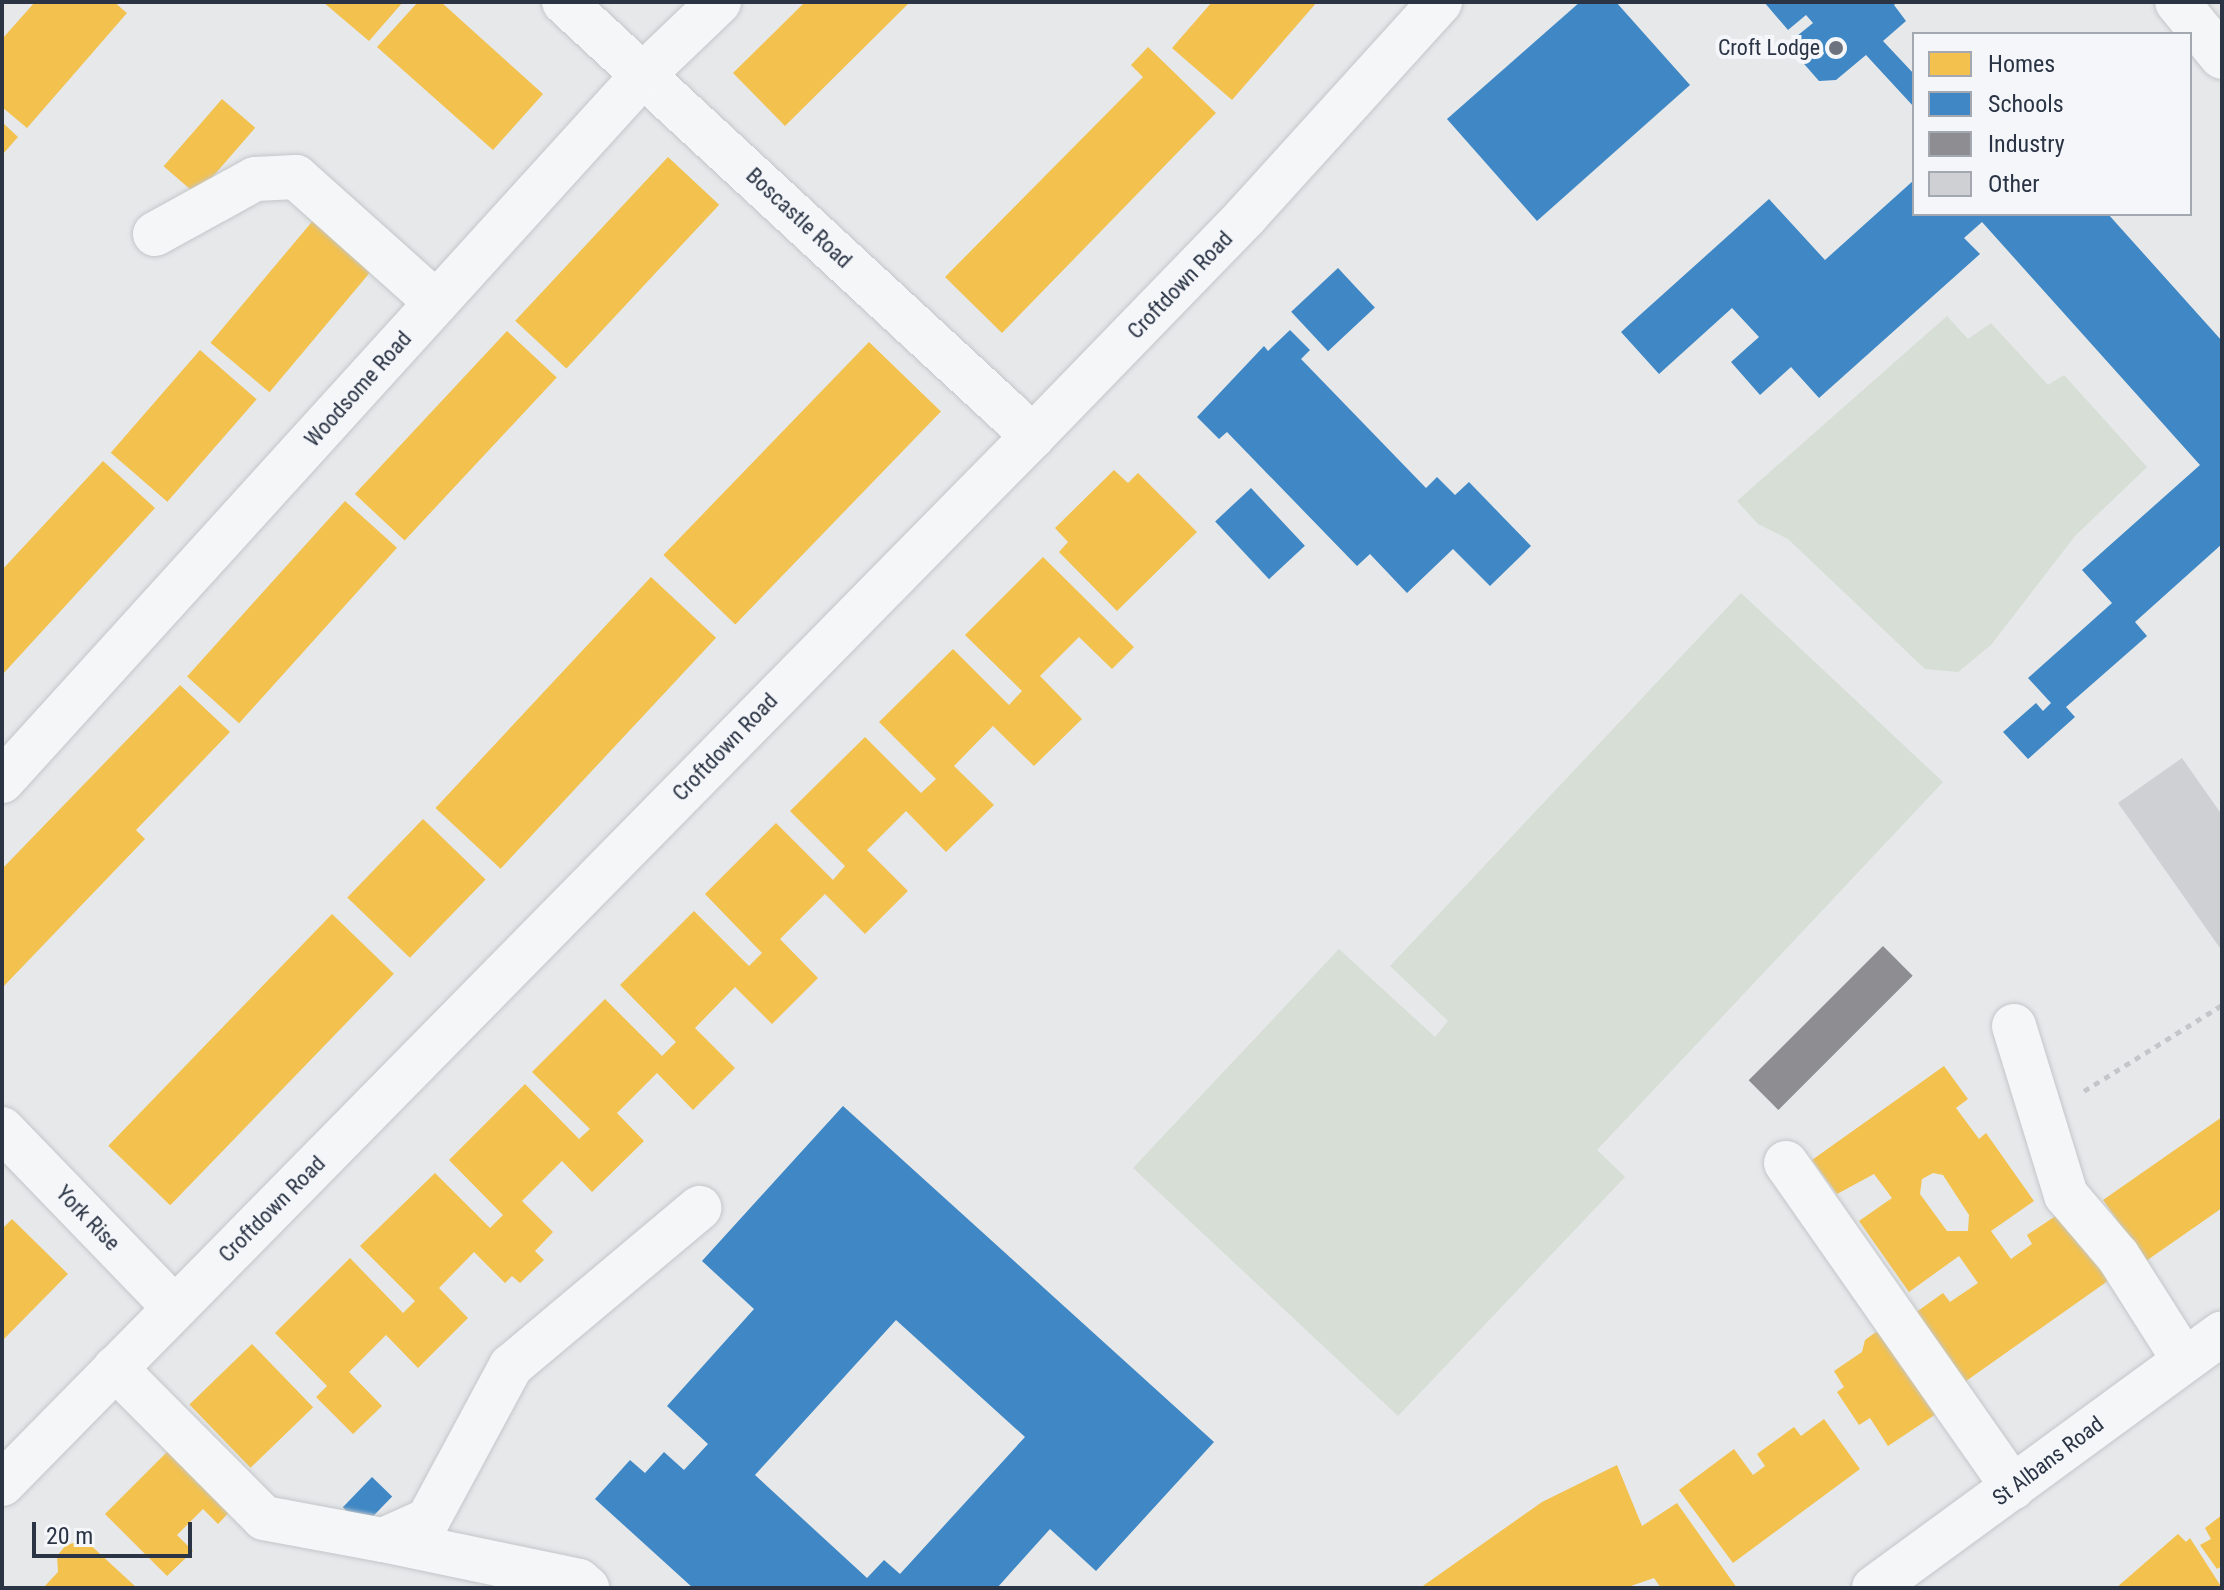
<!DOCTYPE html>
<html>
<head>
<meta charset="utf-8">
<style>
  body { margin:0 }
  #map { position:relative; width:2224px; height:1590px; overflow:hidden; background:#e6e8ea; font-family:"Roboto Condensed",sans-serif }
  div>[style] { position:absolute }
  .green>* { inset:0; background:#d6ded6 }
  .homes>* { inset:0; background:#f2c14e; transform-origin:0 0 }
  .schools>* { inset:0; background:#3f88c5; transform-origin:0 0 }
  .industry>* { inset:0; background:#8d8d92; transform-origin:0 0 }
  .building>* { inset:0; background:#ced0d3 }
  .path>* { height:5px; margin-top:-2.5px; transform-origin:0; background:repeating-linear-gradient(90deg,#c5c6ca 0 6px,transparent 0 12px) }
  .roads { filter:drop-shadow(0 0 2px #c4c6c8) drop-shadow(0 0 2px #c4c6c8) }
  .minor>* { height:44px; margin:-22px; padding:0 22px; transform-origin:22px; border-radius:22px; background:#f5f6f7 }
  .dots>* { width:22px; height:22px; translate:-50% -50%; box-sizing:border-box; border:4px solid #f4f6f9; border-radius:50% }
  span { translate:-50% -50%; white-space:nowrap; text-align:center; line-height:1.15; -webkit-text-stroke:8px #f4f6f9; paint-order:stroke }
  .poi-label { font-size:22px; color:#2b3445 }
  .right { translate:-100% -50%; text-align:right }
  .street-label { font-size:22px; color:#2b3445 }
  .frame { position:absolute; inset:0; border:4px solid #2b3445; pointer-events:none }
  .legend { position:absolute; left:1912px; top:32px; width:280px; height:184px; box-sizing:border-box; background:#f4f6f9; border:2px solid #a4a8b1; margin:0; padding:10px 14px; list-style:none; font-size:24px; color:#2b3445 }
  .legend li { display:flex; align-items:center; gap:16px; height:40px }
  .legend b { width:40px; border:2px solid #a4a8b1 }
  .scale { position:absolute; left:32px; top:1522px; width:160px; height:36px; box-sizing:border-box; border:4px solid #2b3445; border-top:0; padding-left:10px; font-size:24px; line-height:28px; white-space:nowrap; color:#2b3445; -webkit-text-stroke:6px #f4f6f9; paint-order:stroke }
</style>
</head>
<body>
<div id="map">
  <div class="green">
    <div style="clip-path:polygon(1947px 316px,1968px 339px,1991px 323px,2048px 385px,2064px 375px,2147px 467px,2075px 536px,1991px 645px,1958px 672px,1925px 669px,1788px 539px,1758px 524px,1737px 501px)"></div>
    <div style="clip-path:polygon(1741px 593px,1943px 782px,1597px 1150px,1625px 1177px,1398px 1416px,1133px 1168px,1339px 949px,1435px 1037px,1448px 1021px,1390px 966px)"></div>
  </div>
  <div class="homes">
    <div style="clip-path:polygon(35px 2px,114px 2px,127px 13px,27px 128px,2px 107px,2px 39px)"></div>
    <div style="clip-path:polygon(323px 2px,403px 2px,369px 41px)"></div>
    <div style="clip-path:polygon(418px 2px,441px 2px,543px 94px,493px 150px,377px 47px)"></div>
    <div style="clip-path:polygon(805px 2px,910px 2px,785px 126px,733px 73px)"></div>
    <div style="clip-path:polygon(1212px 2px,1317px 2px,1232px 100px,1172px 48px)"></div>
    <div style="clip-path:polygon(1148px 47px,1216px 113px,1002px 333px,945px 277px,1143px 77px,1131px 65px)"></div>
    <div style="left:222px;top:99px;width:44px;height:89px;rotate:41deg"></div>
    <div style="clip-path:polygon(2px 122px,18px 137px,2px 155px)"></div>
    <div style="left:668px;top:157px;width:70px;height:224px;rotate:43deg"></div>
    <div style="left:321px;top:211px;width:77px;height:172px;rotate:40deg"></div>
    <div style="left:507px;top:331px;width:68px;height:223px;rotate:43deg"></div>
    <div style="left:869px;top:342px;width:100px;height:296px;rotate:44deg"></div>
    <div style="left:200px;top:350px;width:75px;height:136px;rotate:41deg"></div>
    <div style="clip-path:polygon(103px 461px,155px 508px,2px 675px,2px 570px)"></div>
    <div style="clip-path:polygon(1114px 470px,1128px 483px,1138px 473px,1197px 532px,1117px 611px,1059px 552px,1068px 542px,1055px 528px)"></div>
    <div style="left:345px;top:501px;width:70px;height:236px;rotate:42deg"></div>
    <div style="clip-path:polygon(1043px 557px,1134px 647px,1112px 669px,1079px 637px,1040px 676px,1082px 719px,1034px 766px,993px 726px,954px 766px,994px 805px,946px 852px,906px 811px,867px 850px,908px 891px,865px 934px,825px 894px,780px 939px,818px 978px,772px 1024px,735px 987px,695px 1028px,735px 1068px,693px 1110px,657px 1073px,617px 1113px,644px 1141px,592px 1192px,562px 1161px,522px 1201px,553px 1232px,535px 1251px,544px 1260px,520px 1283px,512px 1276px,505px 1283px,474px 1252px,439px 1288px,468px 1318px,418px 1368px,386px 1335px,349px 1372px,382px 1406px,353px 1434px,316px 1397px,327px 1386px,275px 1333px,350px 1258px,403px 1313px,415px 1301px,360px 1246px,435px 1173px,490px 1228px,503px 1215px,449px 1160px,525px 1084px,579px 1139px,590px 1129px,532px 1072px,605px 999px,662px 1056px,676px 1042px,620px 985px,694px 911px,749px 966px,762px 953px,705px 894px,776px 823px,833px 880px,845px 866px,790px 811px,865px 737px,921px 793px,936px 779px,879px 722px,953px 649px,1009px 705px,1022px 691px,965px 635px)"></div>
    <div style="left:651px;top:577px;width:89px;height:316px;rotate:43deg"></div>
    <div style="clip-path:polygon(180px 685px,230px 732px,136px 830px,145px 839px,2px 988px,2px 869px)"></div>
    <div style="left:423px;top:819px;width:87px;height:109px;rotate:44deg"></div>
    <div style="left:332px;top:914px;width:86px;height:322px;rotate:44deg"></div>
    <div style="clip-path:polygon(evenodd,1944px 1066px,1968px 1099px,1956px 1108px,1979px 1139px,1986px 1133px,2034px 1201px,1991px 1231px,2011px 1259px,2032px 1244px,2027px 1235px,2063px 1211px,2112px 1278px,1959px 1386px,1915px 1313px,1943px 1293px,1950px 1302px,1978px 1283px,1959px 1256px,1909px 1292px,1859px 1221px,1892px 1198px,1874px 1174px,1837px 1194px,1812px 1160px,1944px 1066px,1933px 1173px,1943px 1175px,1969px 1215px,1968px 1231px,1947px 1231px,1920px 1194px,1922px 1179px,1933px 1173px)"></div>
    <div style="clip-path:polygon(2222px 1117px,2222px 1208px,2146px 1261px,2103px 1200px)"></div>
    <div style="clip-path:polygon(12px 1219px,68px 1274px,2px 1341px,2px 1229px)"></div>
    <div style="clip-path:polygon(1876px 1332px,1887px 1335px,1939px 1412px,1888px 1446px,1870px 1418px,1859px 1425px,1837px 1392px,1844px 1387px,1834px 1371px,1862px 1352px,1865px 1340px)"></div>
    <div style="left:252px;top:1344px;width:88px;height:87px;rotate:46deg"></div>
    <div style="clip-path:polygon(1824px 1419px,1860px 1469px,1733px 1563px,1679px 1490px,1734px 1449px,1753px 1475px,1765px 1466px,1757px 1454px,1794px 1427px,1801px 1436px)"></div>
    <div style="clip-path:polygon(179px 1440px,240px 1501px,218px 1524px,203px 1509px,177px 1535px,193px 1551px,167px 1576px,105px 1514px)"></div>
    <div style="clip-path:polygon(1617px 1465px,1642px 1526px,1677px 1503px,1737px 1588px,1661px 1588px,1654px 1578px,1625px 1588px,1420px 1588px,1542px 1502px)"></div>
    <div style="clip-path:polygon(2222px 1515px,2222px 1566px,2217px 1569px,2200px 1545px,2211px 1539px,2205px 1528px)"></div>
    <div style="clip-path:polygon(2178px 1534px,2186px 1542px,2190px 1538px,2222px 1588px,2116px 1588px)"></div>
    <div style="clip-path:polygon(85px 1540px,137px 1588px,43px 1588px,58px 1572px,57px 1556px,66px 1545px)"></div>
  </div>
  <div class="schools">
    <div style="clip-path:polygon(1580px 2px,1616px 2px,1690px 85px,1537px 221px,1447px 119px)"></div>
    <div style="clip-path:polygon(1764px 2px,1897px 2px,1894px 5px,1906px 21px,1883px 41px,1914px 74px,1914px 107px,1866px 55px,1836px 80px,1819px 81px,1798px 57px,1797px 36px,1813px 23px,1806px 15px,1788px 30px)"></div>
    <div style="clip-path:polygon(1914px 180px,1914px 214px,2108px 214px,2222px 341px,2222px 544px,2135px 622px,2147px 636px,2066px 707px,2075px 717px,2028px 759px,2003px 732px,2036px 703px,2043px 711px,2051px 703px,2028px 678px,2112px 603px,2082px 570px,2200px 465px,1982px 222px,1964px 238px,1980px 254px,1819px 398px,1791px 367px,1760px 395px,1731px 362px,1759px 337px,1732px 308px,1659px 374px,1621px 332px,1769px 199px,1825px 260px)"></div>
    <div style="left:1338px;top:268px;width:54px;height:64px;rotate:47deg"></div>
    <div style="clip-path:polygon(1290px 330px,1310px 350px,1301px 359px,1426px 488px,1437px 477px,1455px 495px,1469px 482px,1531px 546px,1490px 586px,1453px 549px,1407px 593px,1370px 554px,1357px 566px,1227px 432px,1219px 439px,1197px 417px,1264px 346px,1268px 351px)"></div>
    <div style="left:1251px;top:488px;width:79px;height:49px;rotate:47deg"></div>
    <div style="clip-path:polygon(evenodd,843px 1106px,1214px 1442px,1096px 1571px,1050px 1529px,997px 1588px,693px 1588px,595px 1499px,630px 1460px,645px 1473px,664px 1452px,684px 1470px,708px 1444px,667px 1406px,754px 1309px,702px 1261px,843px 1106px,896px 1320px,1025px 1437px,900px 1574px,884px 1560px,867px 1578px,755px 1475px,896px 1320px)"></div>
    <div style="left:372px;top:1477px;width:28px;height:42px;rotate:44deg"></div>
  </div>
  <div class="industry">
    <div style="left:1883px;top:946px;width:42px;height:190px;rotate:45deg"></div>
  </div>
  <div class="building">
    <div style="clip-path:polygon(2182px 758px,2222px 815px,2222px 951px,2118px 803px)"></div>
  </div>
  <div class="path">
    <div style="left:2084px;top:1091px;width:163px;rotate:-31.9deg"></div>
  </div>
  <div class="roads">
    <div class="minor">
      <div style="left:564px;top:2px;width:639px;rotate:42.78deg"></div>
      <div style="left:2177px;top:2px;width:71px;rotate:50.7deg"></div>
      <div style="left:155px;top:234px;width:114px;rotate:-28.8deg"></div>
      <div style="left:255px;top:179px;width:41px;rotate:-2.8deg"></div>
      <div style="left:296px;top:177px;width:188px;rotate:41.8deg"></div>
      <div style="left:2px;top:781px;width:955px;rotate:-47.76deg"></div>
      <div style="left:644px;top:74px;width:104px;rotate:-43.8deg"></div>
      <div style="left:2014px;top:1026px;width:177px;rotate:72.9deg"></div>
      <div style="left:2066px;top:1195px;width:80px;rotate:49.6deg"></div>
      <div style="left:2118px;top:1256px;width:123px;rotate:57.6deg"></div>
      <div style="left:2px;top:1129px;width:248px;rotate:46deg"></div>
      <div style="left:1786px;top:1163px;width:396px;rotate:55deg"></div>
      <div style="left:115px;top:1368px;width:211px;rotate:45.2deg"></div>
      <div style="left:264px;top:1518px;width:121px;rotate:10.5deg"></div>
      <div style="left:383px;top:1540px;width:49px;rotate:-24deg"></div>
      <div style="left:428px;top:1520px;width:175px;rotate:-61.7deg"></div>
      <div style="left:511px;top:1366px;width:246px;rotate:-40deg"></div>
      <div style="left:2px;top:1484px;width:1470px;rotate:-45.47deg"></div>
      <div style="left:1033px;top:436px;width:306px;rotate:-45.9deg"></div>
      <div style="left:1246px;top:216px;width:289px;rotate:-47.8deg"></div>
      <div style="left:383px;top:1540px;width:200px;rotate:11.8deg"></div>
      <div style="left:579px;top:1581px;width:11px;rotate:41deg"></div>
      <div style="left:1874px;top:1588px;width:431px;rotate:-36.2deg"></div>
    </div>
  </div>
  <div class="dots">
    <div style="left:1836px;top:48px;background:#6c737f"></div>
  </div>
  <div class="poi-label">
    <span class="right" style="left:1820px;top:48px">Croft Lodge</span>
  </div>
  <div class="street-label">
    <span style="left:799px;top:218px;rotate:43deg">Boscastle Road</span>
    <span style="left:1180px;top:285px;rotate:-46deg">Croftdown Road</span>
    <span style="left:358px;top:389px;rotate:-48deg">Woodsome Road</span>
    <span style="left:725px;top:747px;rotate:-46deg">Croftdown Road</span>
    <span style="left:272px;top:1209px;rotate:-45deg">Croftdown Road</span>
    <span style="left:88px;top:1218px;rotate:46deg">York Rise</span>
    <span style="left:2048px;top:1461px;rotate:-37deg">St Albans Road</span>
  </div>
  <div class="frame"></div>
  <ul class="legend">
  <li><b style="height:22px;background:#f2c14e"></b>Homes</li>
  <li><b style="height:22px;background:#3f88c5"></b>Schools</li>
  <li><b style="height:22px;background:#8d8d92"></b>Industry</li>
  <li><b style="height:22px;background:#ced0d3"></b>Other</li>
  </ul>
  <div class="scale">20 m</div>
</div>
</body>
</html>
